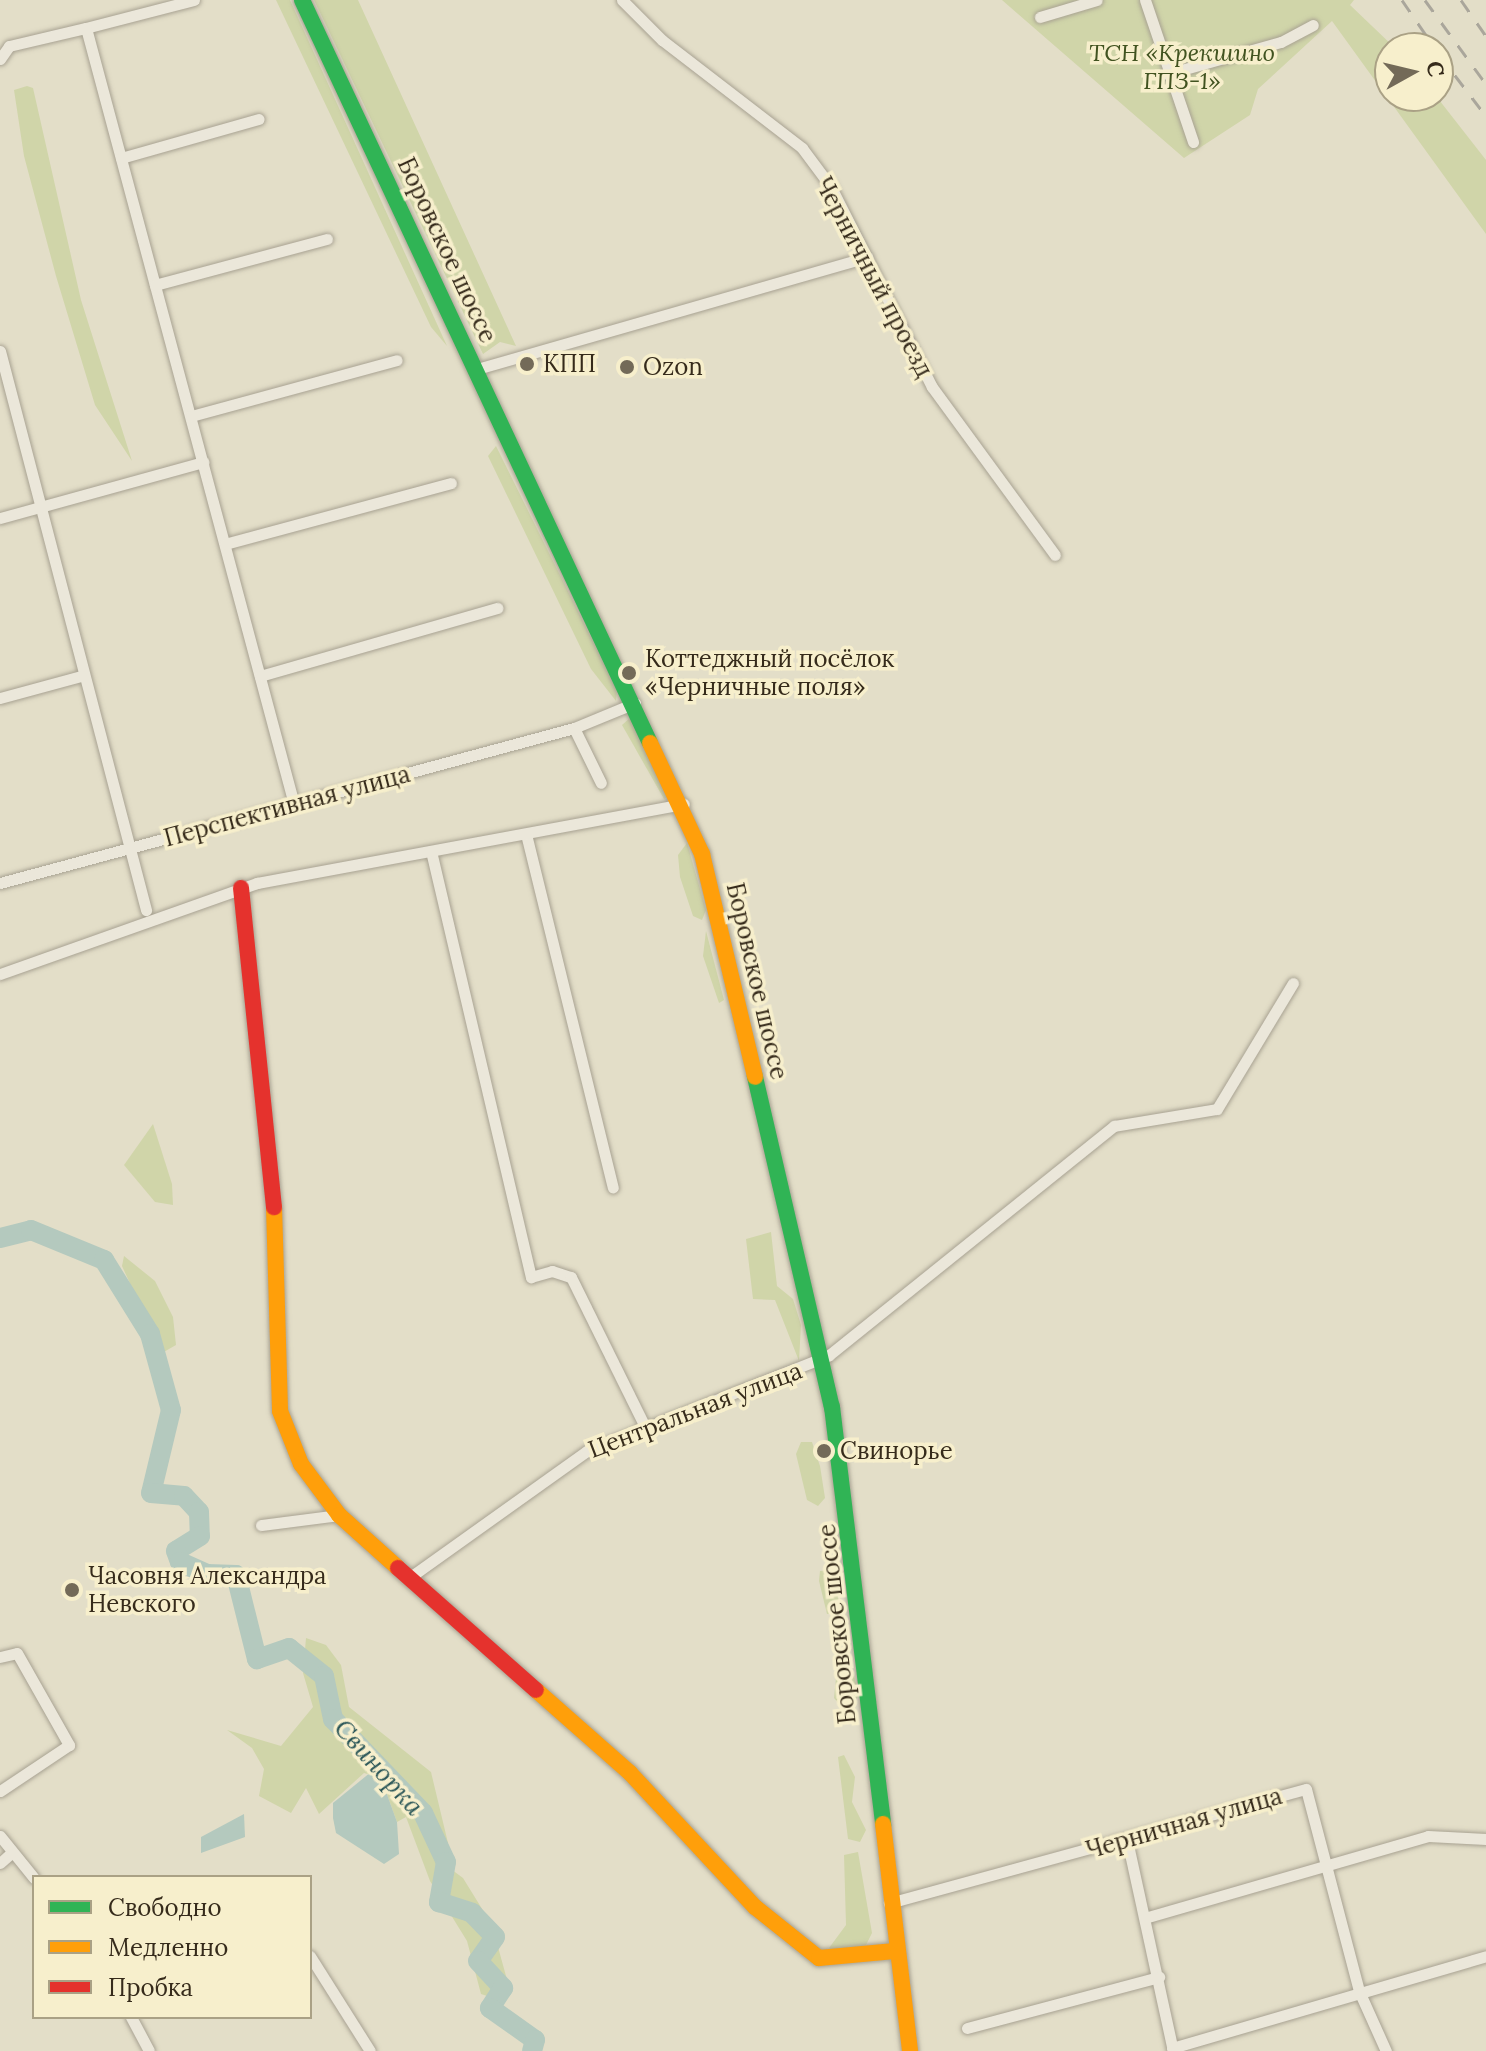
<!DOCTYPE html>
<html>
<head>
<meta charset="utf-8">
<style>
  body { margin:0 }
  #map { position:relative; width:1486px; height:2051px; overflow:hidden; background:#e3dec8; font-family:Lora,serif }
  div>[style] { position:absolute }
  .green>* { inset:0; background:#d0d5a9 }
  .water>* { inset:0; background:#b4c9be }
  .river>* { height:20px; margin:-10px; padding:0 10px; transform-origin:10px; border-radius:10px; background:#b4c9be }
  .roads { filter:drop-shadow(0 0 2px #a8a292) drop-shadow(0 0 2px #a8a292) }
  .street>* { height:11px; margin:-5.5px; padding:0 5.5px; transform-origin:5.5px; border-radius:5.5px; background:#ebe7da }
  .fast>* { height:16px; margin:-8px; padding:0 8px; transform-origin:8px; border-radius:8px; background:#30b455 }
  .slow>* { height:16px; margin:-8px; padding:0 8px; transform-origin:8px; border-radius:8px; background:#ff9f0a }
  .jam>* { height:16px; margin:-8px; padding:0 8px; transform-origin:8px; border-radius:8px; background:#e5322d }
  .rail>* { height:3px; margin-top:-1.5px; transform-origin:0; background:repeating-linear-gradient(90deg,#aaa69b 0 14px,transparent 0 28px) }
  .dots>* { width:22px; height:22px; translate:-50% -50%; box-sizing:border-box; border:4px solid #f7efcc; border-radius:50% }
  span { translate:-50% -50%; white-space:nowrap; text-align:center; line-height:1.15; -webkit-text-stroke:7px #f7efcc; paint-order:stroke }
  .park-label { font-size:24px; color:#415320; font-style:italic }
  .street-label { font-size:24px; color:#362b1b }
  .poi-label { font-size:24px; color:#362b1b }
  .left { translate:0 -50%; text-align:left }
  .water-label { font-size:26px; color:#295557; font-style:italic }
  .legend { position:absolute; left:32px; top:1875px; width:280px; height:144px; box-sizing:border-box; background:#f7efcc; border:2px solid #aaa185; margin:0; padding:10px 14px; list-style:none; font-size:24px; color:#362b1b }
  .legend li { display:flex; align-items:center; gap:16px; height:40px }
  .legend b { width:40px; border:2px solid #aaa185 }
  .north { position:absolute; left:1374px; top:32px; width:80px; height:80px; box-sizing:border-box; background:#f7efcc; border:2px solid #aaa185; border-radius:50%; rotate:82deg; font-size:22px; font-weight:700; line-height:32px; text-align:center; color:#362b1b }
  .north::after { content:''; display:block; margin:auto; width:28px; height:36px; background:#736a58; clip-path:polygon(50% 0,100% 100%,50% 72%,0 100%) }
</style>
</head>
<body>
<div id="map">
  <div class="green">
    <div style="clip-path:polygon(276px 0,290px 0,447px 346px,431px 327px)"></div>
    <div style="clip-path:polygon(314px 0,358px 0,516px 346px,500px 342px,483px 354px)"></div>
    <div style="clip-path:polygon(1002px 0,1354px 0,1350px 5px,1395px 48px,1390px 96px,1436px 96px,1486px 160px,1486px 234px,1332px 21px,1258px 89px,1250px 115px,1184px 158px)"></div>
    <div style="clip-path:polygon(27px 86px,33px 88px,81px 300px,132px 461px,95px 405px,56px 276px,24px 156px,14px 90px)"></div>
    <div style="clip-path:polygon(496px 446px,617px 690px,616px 701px,591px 669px,488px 456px)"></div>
    <div style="clip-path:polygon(630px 718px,668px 796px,664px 799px,622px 725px)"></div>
    <div style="clip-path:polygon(687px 843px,706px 910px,702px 920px,693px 916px,680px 877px,678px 855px)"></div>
    <div style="clip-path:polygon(706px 931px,724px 1000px,719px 1003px,703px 956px)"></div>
    <div style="clip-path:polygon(153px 1124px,172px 1184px,173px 1205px,155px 1202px,124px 1165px)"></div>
    <div style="clip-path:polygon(771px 1232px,777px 1286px,793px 1299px,801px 1325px,799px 1361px,775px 1300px,753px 1299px,746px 1239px)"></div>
    <div style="clip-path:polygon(124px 1256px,155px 1281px,173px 1317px,176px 1345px,162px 1353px,122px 1266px)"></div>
    <div style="clip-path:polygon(801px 1442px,812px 1442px,820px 1466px,825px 1498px,818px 1506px,807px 1500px,796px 1454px)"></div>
    <div style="clip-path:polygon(832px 1570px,839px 1601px,836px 1613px,827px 1614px,819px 1581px,820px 1571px)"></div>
    <div style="clip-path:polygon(306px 1638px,326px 1645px,341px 1665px,349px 1707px,431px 1772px,448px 1843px,440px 1861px,463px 1878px,492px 1925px,509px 1987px,505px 2002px,481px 1994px,467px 1941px,430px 1881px,406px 1817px,397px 1822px,381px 1778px,364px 1773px,319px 1814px,306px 1788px,291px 1813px,259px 1796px,264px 1769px,252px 1748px,227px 1730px,281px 1746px,313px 1707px,303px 1673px)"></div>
    <div style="clip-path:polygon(838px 1659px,850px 1660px,859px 1695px,847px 1713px,834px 1698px)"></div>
    <div style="clip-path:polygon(844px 1755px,855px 1777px,852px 1802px,866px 1830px,860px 1842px,848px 1839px,838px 1757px)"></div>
    <div style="clip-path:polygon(858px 1852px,872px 1933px,866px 1945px,835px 1953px,829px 1948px,846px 1925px,844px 1855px)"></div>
  </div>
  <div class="water">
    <div style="clip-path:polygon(371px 1772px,381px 1778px,397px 1822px,399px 1854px,384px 1864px,336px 1833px,333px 1818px,333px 1803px)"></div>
    <div style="clip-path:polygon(244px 1814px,245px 1837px,201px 1853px,201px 1837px)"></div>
  </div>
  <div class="river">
    <div style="left:0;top:1238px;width:32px;rotate:-14deg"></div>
    <div style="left:31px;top:1230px;width:79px;rotate:22.3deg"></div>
    <div style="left:104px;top:1260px;width:87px;rotate:58.1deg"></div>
    <div style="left:150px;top:1334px;width:79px;rotate:74.6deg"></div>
    <div style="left:171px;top:1410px;width:85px;rotate:103.5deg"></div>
    <div style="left:151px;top:1493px;width:33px;rotate:5deg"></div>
    <div style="left:184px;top:1496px;width:22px;rotate:47deg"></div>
    <div style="left:199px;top:1512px;width:24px;rotate:88deg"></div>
    <div style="left:200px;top:1536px;width:28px;rotate:148deg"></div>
    <div style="left:176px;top:1551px;width:12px;rotate:70deg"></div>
    <div style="left:180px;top:1562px;width:30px;rotate:24deg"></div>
    <div style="left:207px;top:1574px;width:29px;rotate:2deg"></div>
    <div style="left:236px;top:1575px;width:87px;rotate:76deg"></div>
    <div style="left:257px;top:1659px;width:34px;rotate:-19deg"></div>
    <div style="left:289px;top:1648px;width:45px;rotate:38.7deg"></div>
    <div style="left:324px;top:1676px;width:44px;rotate:78.2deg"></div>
    <div style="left:333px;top:1719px;width:130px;rotate:46.2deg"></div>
    <div style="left:423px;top:1813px;width:54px;rotate:64.9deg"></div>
    <div style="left:446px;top:1862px;width:41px;rotate:99.9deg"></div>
    <div style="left:439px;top:1902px;width:35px;rotate:18deg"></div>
    <div style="left:472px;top:1913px;width:33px;rotate:46deg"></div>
    <div style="left:495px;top:1937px;width:29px;rotate:125deg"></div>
    <div style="left:478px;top:1961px;width:37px;rotate:47deg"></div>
    <div style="left:503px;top:1988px;width:24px;rotate:123deg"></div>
    <div style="left:490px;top:2008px;width:55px;rotate:35.4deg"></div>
    <div style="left:535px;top:2040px;width:11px;rotate:105deg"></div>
  </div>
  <div class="roads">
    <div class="street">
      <div style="left:194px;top:0;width:112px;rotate:165.5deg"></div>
      <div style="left:86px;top:28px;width:803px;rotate:75deg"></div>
      <div style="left:622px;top:0;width:57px;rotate:45deg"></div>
      <div style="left:662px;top:40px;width:177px;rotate:37.6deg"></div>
      <div style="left:802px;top:148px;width:49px;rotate:53.4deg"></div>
      <div style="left:831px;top:187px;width:224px;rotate:63.2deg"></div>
      <div style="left:932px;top:387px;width:208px;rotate:53.8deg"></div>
      <div style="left:1145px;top:0;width:150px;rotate:71.3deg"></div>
      <div style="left:1040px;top:17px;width:59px;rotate:-16.6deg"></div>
      <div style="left:0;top:59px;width:16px;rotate:-55deg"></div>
      <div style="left:9px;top:46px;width:79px;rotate:-13.2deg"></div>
      <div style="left:1167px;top:74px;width:118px;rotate:-15.7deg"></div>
      <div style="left:1281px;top:42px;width:36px;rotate:-28deg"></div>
      <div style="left:121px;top:158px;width:143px;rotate:-15.8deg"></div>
      <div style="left:155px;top:285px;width:178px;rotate:-15deg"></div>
      <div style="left:0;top:351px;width:578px;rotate:75.36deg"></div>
      <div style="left:477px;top:369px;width:406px;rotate:-16deg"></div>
      <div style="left:191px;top:416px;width:213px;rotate:-15.2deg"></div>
      <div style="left:0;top:518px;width:211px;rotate:-15.4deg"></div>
      <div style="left:225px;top:544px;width:234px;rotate:-15.1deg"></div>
      <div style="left:260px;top:676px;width:247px;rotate:-16deg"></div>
      <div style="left:0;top:698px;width:84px;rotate:-15.2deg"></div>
      <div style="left:574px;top:728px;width:61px;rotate:63.9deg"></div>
      <div style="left:526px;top:834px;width:364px;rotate:76.2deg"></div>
      <div style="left:431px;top:851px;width:438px;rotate:76.8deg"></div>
      <div style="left:531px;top:1277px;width:22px;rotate:-16deg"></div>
      <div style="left:552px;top:1271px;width:20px;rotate:18deg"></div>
      <div style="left:571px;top:1277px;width:165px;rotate:63.7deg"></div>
      <div style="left:0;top:883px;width:595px;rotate:-15.11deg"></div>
      <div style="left:574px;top:728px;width:66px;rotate:-22.3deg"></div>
      <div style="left:0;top:974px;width:273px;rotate:-19.5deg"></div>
      <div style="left:257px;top:883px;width:434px;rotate:-10.5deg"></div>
      <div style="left:261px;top:1525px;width:79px;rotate:-7.3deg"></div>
      <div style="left:413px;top:1575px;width:214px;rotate:-35.5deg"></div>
      <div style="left:587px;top:1451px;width:260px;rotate:-21.6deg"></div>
      <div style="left:829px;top:1355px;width:366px;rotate:-38.8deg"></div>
      <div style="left:1114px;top:1126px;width:104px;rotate:-9.4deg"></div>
      <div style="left:1217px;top:1109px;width:147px;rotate:-58.9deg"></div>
      <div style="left:0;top:1657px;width:17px;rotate:-13deg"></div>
      <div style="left:17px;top:1653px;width:106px;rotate:60.5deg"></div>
      <div style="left:69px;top:1745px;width:83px;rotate:146.3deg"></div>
      <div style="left:0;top:1836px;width:54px;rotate:51deg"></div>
      <div style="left:1127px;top:1840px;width:216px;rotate:77.7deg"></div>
      <div style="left:0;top:1863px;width:13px;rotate:-42deg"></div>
      <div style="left:889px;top:1903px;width:432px;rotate:-15.3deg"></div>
      <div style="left:1306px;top:1789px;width:209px;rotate:75.3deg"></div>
      <div style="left:1359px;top:1991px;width:66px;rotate:65.8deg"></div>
      <div style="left:1148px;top:1917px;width:291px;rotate:-16.1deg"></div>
      <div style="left:1428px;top:1836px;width:58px;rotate:3deg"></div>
      <div style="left:310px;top:1956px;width:112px;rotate:57.7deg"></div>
      <div style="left:131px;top:2017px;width:38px;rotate:62deg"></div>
      <div style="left:967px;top:2028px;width:199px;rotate:-14.9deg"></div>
      <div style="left:1172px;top:2048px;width:327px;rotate:-16.3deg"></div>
    </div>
    <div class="fast">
      <div style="left:302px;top:0;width:820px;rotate:64.9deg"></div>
      <div style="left:755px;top:1077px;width:339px;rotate:76.9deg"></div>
      <div style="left:832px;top:1407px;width:420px;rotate:83deg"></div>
    </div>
    <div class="slow">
      <div style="left:650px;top:743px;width:123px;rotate:64.9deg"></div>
      <div style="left:702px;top:854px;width:229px;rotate:76.6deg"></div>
      <div style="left:274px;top:1207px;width:204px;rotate:88.3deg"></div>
      <div style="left:280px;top:1411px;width:57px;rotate:68.4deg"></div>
      <div style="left:301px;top:1464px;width:64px;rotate:53.3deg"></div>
      <div style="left:339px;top:1515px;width:79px;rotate:41.9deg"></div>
      <div style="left:536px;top:1690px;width:125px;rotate:41.4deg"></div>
      <div style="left:630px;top:1773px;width:183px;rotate:47deg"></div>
      <div style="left:755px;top:1907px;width:82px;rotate:38.6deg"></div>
      <div style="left:819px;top:1958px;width:76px;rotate:-5.3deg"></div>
      <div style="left:883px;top:1824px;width:229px;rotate:83.2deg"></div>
    </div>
    <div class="jam">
      <div style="left:241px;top:888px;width:321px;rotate:84.1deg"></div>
      <div style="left:398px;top:1568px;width:184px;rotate:41.5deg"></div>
    </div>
  </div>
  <div class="rail">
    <div style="left:1402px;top:0;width:58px;rotate:55.5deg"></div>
    <div style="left:1425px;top:0;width:104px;rotate:54deg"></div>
    <div style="left:1461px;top:0;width:44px;rotate:55.2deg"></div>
    <div style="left:1438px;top:53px;width:79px;rotate:52.7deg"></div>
  </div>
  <div class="dots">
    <div style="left:527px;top:364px;background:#736a58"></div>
    <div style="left:627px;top:367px;background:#736a58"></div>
    <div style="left:629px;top:673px;background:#736a58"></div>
    <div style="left:824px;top:1451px;background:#736a58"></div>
    <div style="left:72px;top:1590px;background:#736a58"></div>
  </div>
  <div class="park-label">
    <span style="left:1182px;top:67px">ТСН «Крекшино<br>ГПЗ-1»</span>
  </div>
  <div class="street-label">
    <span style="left:447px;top:250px;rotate:65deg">Боровское шоссе</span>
    <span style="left:874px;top:277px;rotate:62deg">Черничный проезд</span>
    <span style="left:287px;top:806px;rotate:-15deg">Перспективная улица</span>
    <span style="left:757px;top:981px;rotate:77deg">Боровское шоссе</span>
    <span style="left:695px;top:1410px;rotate:-21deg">Центральная улица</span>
    <span style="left:837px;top:1624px;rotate:-96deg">Боровское шоссе</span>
    <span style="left:1184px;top:1823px;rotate:-16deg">Черничная улица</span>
  </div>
  <div class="poi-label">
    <span class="left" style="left:543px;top:364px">КПП</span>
    <span class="left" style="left:643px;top:367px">Ozon</span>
    <span class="left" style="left:645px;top:673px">Коттеджный посёлок<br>«Черничные поля»</span>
    <span class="left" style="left:840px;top:1451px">Свинорье</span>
    <span class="left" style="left:88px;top:1590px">Часовня Александра<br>Невского</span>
  </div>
  <div class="water-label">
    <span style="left:379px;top:1767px;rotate:48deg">Свинорка</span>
  </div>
  <ul class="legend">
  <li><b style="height:10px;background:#30b455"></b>Свободно</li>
  <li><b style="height:10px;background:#ff9f0a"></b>Медленно</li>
  <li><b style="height:10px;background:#e5322d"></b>Пробка</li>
  </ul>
  <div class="north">С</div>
</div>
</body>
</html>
